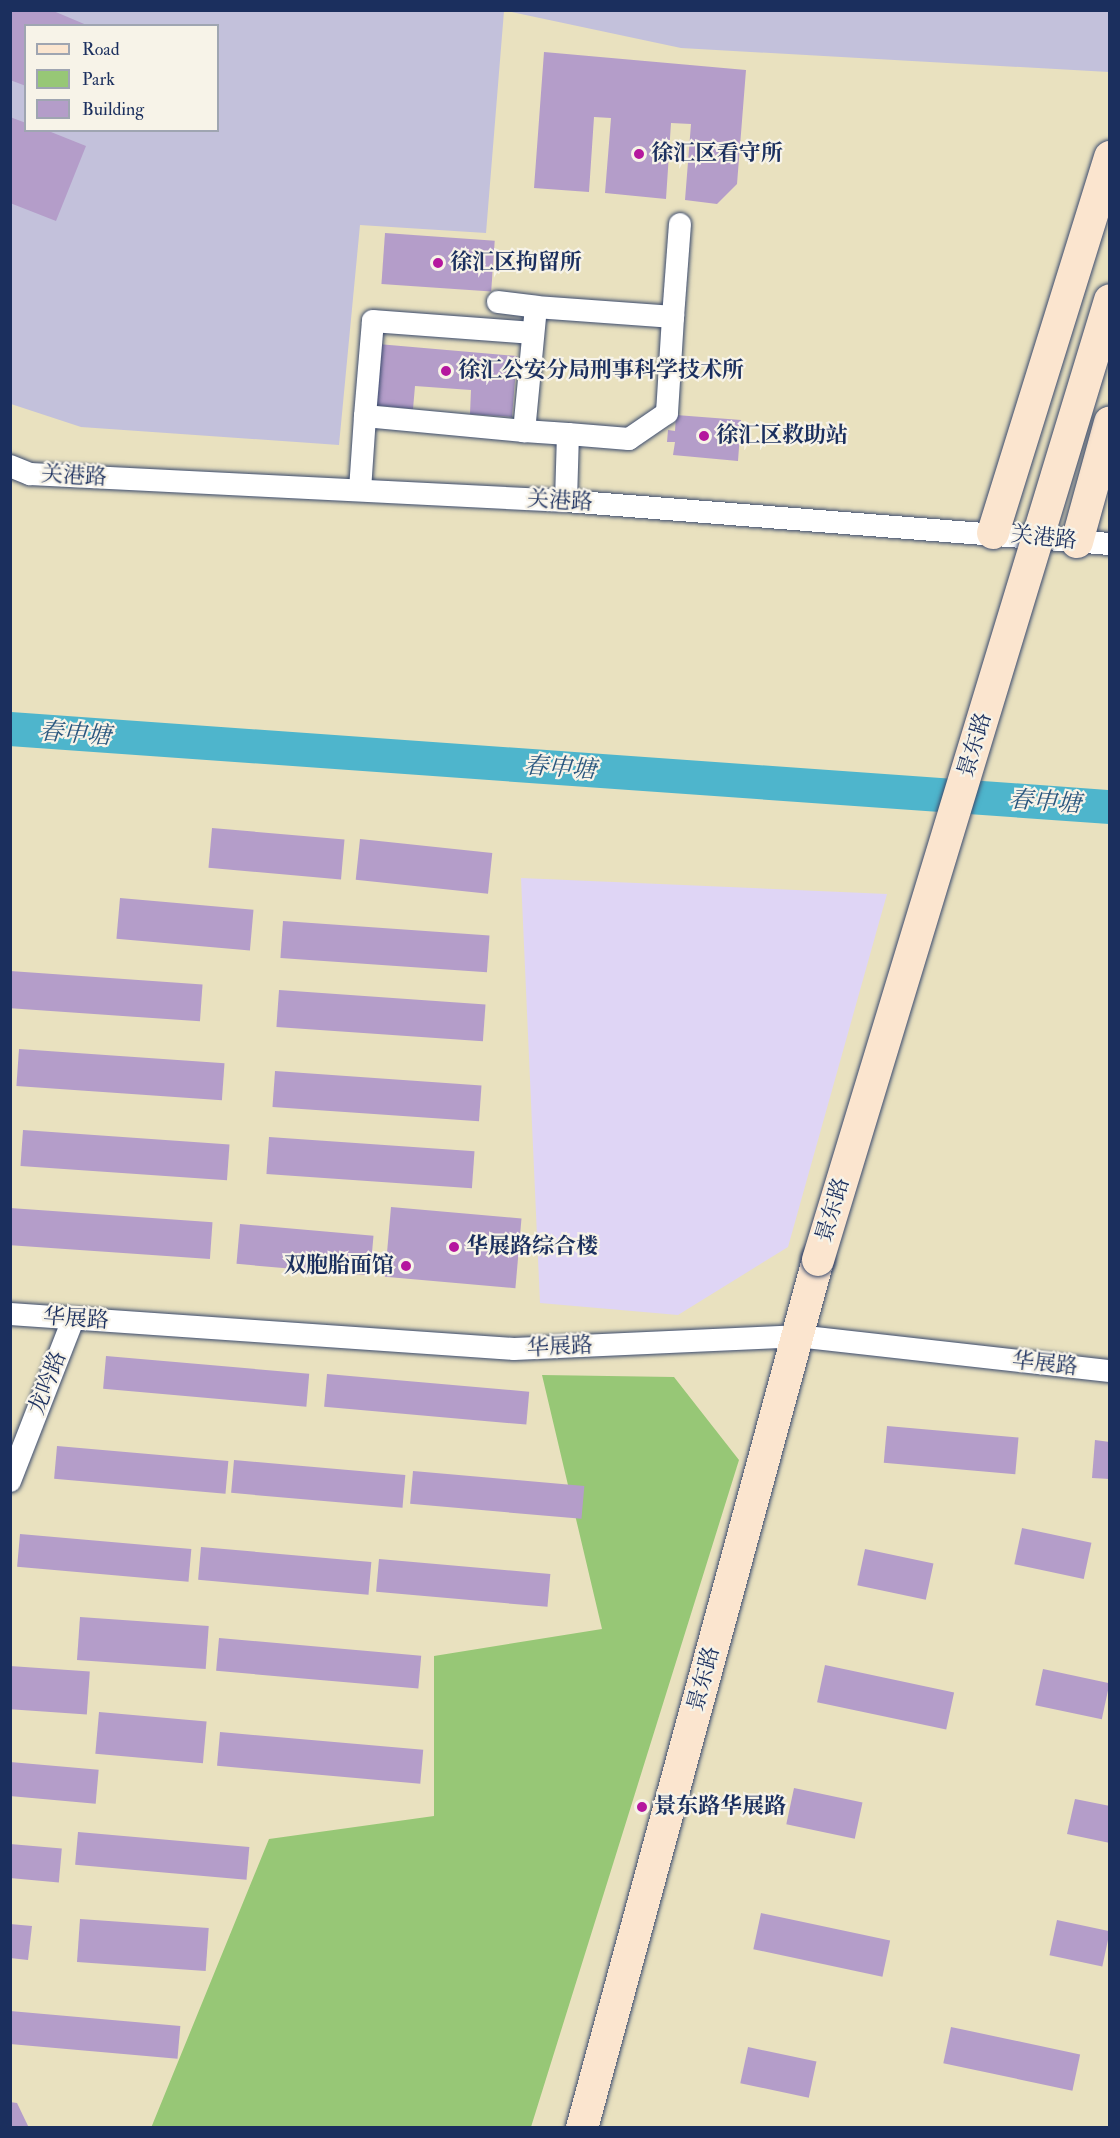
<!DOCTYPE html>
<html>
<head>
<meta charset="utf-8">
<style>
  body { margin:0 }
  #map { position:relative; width:1120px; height:2138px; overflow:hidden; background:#e9e1bf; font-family:"IM FELL Double Pica","Noto Serif SC",serif }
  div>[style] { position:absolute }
  .built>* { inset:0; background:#dfd5f5 }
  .industrial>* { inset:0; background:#c3c1db }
  .green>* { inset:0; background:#97c776 }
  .river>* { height:34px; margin:-17px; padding:0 17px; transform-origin:17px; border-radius:17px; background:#4eb5cc }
  .building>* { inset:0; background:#b49dc9; transform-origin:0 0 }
  .roads { filter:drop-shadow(0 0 2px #3a4a6d) drop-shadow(0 0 2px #3a4a6d) }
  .street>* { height:22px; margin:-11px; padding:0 11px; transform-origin:11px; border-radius:11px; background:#fff }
  .secondary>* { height:32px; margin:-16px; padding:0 16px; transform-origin:16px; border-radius:16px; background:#fbe5cf }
  .bridges { filter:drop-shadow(0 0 2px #3a4a6d) drop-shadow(0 0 2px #3a4a6d) }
  .secondary-bridge>* { height:32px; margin:-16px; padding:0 16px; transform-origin:16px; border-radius:16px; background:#fbe5cf }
  .dots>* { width:16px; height:16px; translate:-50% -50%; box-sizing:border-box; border:3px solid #f7f3e8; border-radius:50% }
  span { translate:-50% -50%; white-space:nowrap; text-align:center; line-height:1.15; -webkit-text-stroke:4.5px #f7f3e8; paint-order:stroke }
  .poi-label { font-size:22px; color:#1b2f5e; font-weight:700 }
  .left { translate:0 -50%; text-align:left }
  .right { translate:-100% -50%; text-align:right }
  .street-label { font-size:22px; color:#1b2f5e }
  .water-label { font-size:24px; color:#2a577f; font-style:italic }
  .frame { position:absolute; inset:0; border:12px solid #1b2f5e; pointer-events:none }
  .legend { position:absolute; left:24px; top:24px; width:195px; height:108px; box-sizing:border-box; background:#f7f3e8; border:2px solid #9fa5b1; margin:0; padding:8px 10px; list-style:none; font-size:18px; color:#1b2f5e }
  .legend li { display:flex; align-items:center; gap:12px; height:30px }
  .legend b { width:30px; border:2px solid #9fa5b1 }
</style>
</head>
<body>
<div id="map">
  <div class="built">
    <div style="clip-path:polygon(521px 878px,887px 894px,788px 1247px,678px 1315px,540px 1303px)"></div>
  </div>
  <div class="industrial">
    <div style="clip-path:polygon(evenodd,11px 11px,504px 11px,486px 233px,360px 225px,339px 445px,81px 427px,11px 404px,11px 11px,26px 26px,218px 26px,218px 130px,26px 130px,26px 26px)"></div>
    <div style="clip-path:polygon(507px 11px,1109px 11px,1109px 72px,681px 48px)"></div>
  </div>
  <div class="green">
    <div style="clip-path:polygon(542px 1375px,674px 1377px,739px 1460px,531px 2127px,151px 2128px,269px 1839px,434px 1816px,434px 1656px,602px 1629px)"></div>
  </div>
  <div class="river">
    <div style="left:10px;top:729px;width:1103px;rotate:4.06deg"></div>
  </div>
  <div class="building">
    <div style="clip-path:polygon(10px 10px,51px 10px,89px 26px,26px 26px,26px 86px,10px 80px)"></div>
    <div style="clip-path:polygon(544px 52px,746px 70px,737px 184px,717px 204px,685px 200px,691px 124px,671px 123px,666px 199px,605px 193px,611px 118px,594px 117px,589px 192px,534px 188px)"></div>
    <div style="clip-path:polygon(10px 117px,26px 123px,26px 130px,46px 130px,86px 146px,56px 221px,10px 203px)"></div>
    <div style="left:385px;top:233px;width:110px;height:51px;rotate:4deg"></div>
    <div style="clip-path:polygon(378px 344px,517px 356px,512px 417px,470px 414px,471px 390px,415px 386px,413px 409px,373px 405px)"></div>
    <div style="clip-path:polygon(676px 415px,741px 420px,738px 461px,673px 455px,675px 442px,667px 442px,668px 430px,675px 431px)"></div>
    <div style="left:212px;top:828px;width:133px;height:40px;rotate:5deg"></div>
    <div style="left:360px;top:839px;width:133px;height:41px;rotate:6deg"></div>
    <div style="left:120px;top:898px;width:134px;height:41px;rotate:5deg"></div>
    <div style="left:283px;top:921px;width:207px;height:37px;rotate:4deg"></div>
    <div style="left:10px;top:971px;width:193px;height:37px;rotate:4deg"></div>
    <div style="left:279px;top:990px;width:207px;height:37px;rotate:4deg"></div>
    <div style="left:19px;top:1049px;width:206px;height:37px;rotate:4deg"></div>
    <div style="left:275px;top:1071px;width:207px;height:36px;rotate:4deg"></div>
    <div style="left:23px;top:1130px;width:207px;height:36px;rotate:4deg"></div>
    <div style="left:269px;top:1137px;width:206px;height:37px;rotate:4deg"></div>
    <div style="left:391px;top:1207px;width:131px;height:70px;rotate:5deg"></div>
    <div style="left:10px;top:1208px;width:203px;height:37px;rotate:4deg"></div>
    <div style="left:240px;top:1224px;width:134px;height:40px;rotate:5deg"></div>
    <div style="left:106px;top:1356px;width:204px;height:33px;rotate:5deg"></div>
    <div style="left:327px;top:1374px;width:203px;height:33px;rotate:5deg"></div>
    <div style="left:887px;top:1426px;width:132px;height:37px;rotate:5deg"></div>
    <div style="clip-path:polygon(1095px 1440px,1110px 1442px,1110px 1479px,1092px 1478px)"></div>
    <div style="left:57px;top:1446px;width:172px;height:33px;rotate:5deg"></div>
    <div style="left:234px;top:1460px;width:172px;height:33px;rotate:5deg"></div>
    <div style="left:413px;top:1471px;width:172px;height:33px;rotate:5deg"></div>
    <div style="left:1022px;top:1528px;width:71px;height:37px;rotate:12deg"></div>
    <div style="left:20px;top:1534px;width:172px;height:33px;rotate:5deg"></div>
    <div style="left:201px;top:1547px;width:171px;height:33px;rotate:5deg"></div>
    <div style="left:865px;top:1549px;width:70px;height:37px;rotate:12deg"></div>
    <div style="left:379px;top:1559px;width:172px;height:33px;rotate:5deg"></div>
    <div style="left:80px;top:1617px;width:129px;height:43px;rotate:4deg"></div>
    <div style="left:219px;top:1638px;width:203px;height:33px;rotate:5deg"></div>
    <div style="left:825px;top:1665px;width:132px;height:38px;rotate:12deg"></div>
    <div style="left:10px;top:1666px;width:80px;height:43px;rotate:4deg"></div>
    <div style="left:1043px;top:1669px;width:68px;height:37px;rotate:12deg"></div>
    <div style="left:99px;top:1712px;width:108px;height:42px;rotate:5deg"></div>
    <div style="left:220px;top:1732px;width:204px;height:34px;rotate:5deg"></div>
    <div style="left:10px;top:1762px;width:89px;height:34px;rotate:5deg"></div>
    <div style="left:794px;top:1788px;width:70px;height:37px;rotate:12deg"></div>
    <div style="clip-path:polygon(1075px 1799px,1110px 1806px,1110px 1843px,1067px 1834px)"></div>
    <div style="left:78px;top:1832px;width:172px;height:33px;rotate:5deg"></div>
    <div style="left:10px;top:1844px;width:52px;height:34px;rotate:5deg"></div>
    <div style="left:761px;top:1913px;width:132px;height:37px;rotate:12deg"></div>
    <div style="left:80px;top:1919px;width:129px;height:43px;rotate:4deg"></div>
    <div style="left:1057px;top:1920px;width:54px;height:36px;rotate:12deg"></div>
    <div style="clip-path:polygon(10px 1924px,32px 1926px,28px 1960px,10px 1958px)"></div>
    <div style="left:10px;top:2011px;width:171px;height:33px;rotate:5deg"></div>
    <div style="left:951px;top:2027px;width:132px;height:37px;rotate:12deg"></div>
    <div style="left:748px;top:2047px;width:70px;height:37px;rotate:12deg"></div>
    <div style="clip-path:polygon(10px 2102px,17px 2103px,29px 2128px,10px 2128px)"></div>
  </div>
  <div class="roads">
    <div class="street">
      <div style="left:498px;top:302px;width:38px;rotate:7deg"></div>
      <div style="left:673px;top:317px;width:93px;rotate:-85.7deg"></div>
      <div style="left:365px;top:416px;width:95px;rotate:-85.2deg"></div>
      <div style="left:373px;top:321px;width:160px;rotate:4.3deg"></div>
      <div style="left:10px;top:466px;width:22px;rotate:22deg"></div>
      <div style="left:30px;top:474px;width:537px;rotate:2.88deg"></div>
      <div style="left:566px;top:501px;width:546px;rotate:4.52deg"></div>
      <div style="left:360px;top:490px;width:74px;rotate:-86.1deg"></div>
      <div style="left:365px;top:416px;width:160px;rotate:5.4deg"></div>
      <div style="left:566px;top:501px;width:67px;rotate:-88.3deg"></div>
      <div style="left:568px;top:434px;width:61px;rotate:4.7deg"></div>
      <div style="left:629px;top:439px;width:46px;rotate:-34.4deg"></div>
      <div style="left:667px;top:413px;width:96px;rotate:-86.4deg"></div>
      <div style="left:673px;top:317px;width:137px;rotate:-175.8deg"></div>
      <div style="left:536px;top:307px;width:125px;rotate:95.5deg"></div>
      <div style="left:524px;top:431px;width:44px;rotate:3.9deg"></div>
      <div style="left:10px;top:1314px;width:505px;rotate:3.97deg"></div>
      <div style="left:514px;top:1349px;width:283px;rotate:-2.6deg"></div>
      <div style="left:797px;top:1336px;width:315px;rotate:6.4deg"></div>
      <div style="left:10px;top:1481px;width:174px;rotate:-68.7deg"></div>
    </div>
    <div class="secondary">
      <div style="left:993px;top:533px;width:394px;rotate:-72.7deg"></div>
      <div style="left:1077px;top:542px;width:124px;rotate:-74.6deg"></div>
      <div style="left:582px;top:2128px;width:900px;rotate:-74.79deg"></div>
    </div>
  </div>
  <div class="bridges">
    <div class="secondary-bridge">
      <div style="left:818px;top:1260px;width:1003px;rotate:-73.08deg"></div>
    </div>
  </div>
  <div class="dots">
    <div style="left:639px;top:154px;background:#b5179e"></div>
    <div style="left:438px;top:263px;background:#b5179e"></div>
    <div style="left:446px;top:371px;background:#b5179e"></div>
    <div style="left:704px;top:436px;background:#b5179e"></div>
    <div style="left:454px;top:1247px;background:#b5179e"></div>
    <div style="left:406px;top:1266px;background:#b5179e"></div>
    <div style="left:642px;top:1807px;background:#b5179e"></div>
  </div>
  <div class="poi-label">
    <span class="left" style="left:651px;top:154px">徐汇区看守所</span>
    <span class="left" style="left:450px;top:263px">徐汇区拘留所</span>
    <span class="left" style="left:458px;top:371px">徐汇公安分局刑事科学技术所</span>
    <span class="left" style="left:716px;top:436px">徐汇区救助站</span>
    <span class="left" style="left:466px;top:1247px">华展路综合楼</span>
    <span class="right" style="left:394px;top:1266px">双胞胎面馆</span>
    <span class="left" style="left:654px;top:1807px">景东路华展路</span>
  </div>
  <div class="street-label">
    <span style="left:74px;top:476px;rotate:3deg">关港路</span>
    <span style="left:560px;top:501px;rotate:3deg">关港路</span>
    <span style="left:1044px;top:538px;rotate:6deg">关港路</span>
    <span style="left:975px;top:745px;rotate:-73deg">景东路</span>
    <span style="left:833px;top:1210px;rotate:-73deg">景东路</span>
    <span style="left:76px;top:1319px;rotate:4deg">华展路</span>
    <span style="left:560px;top:1347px;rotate:-3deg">华展路</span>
    <span style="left:1045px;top:1364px;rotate:6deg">华展路</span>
    <span style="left:48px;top:1383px;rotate:-69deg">龙吟路</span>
    <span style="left:704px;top:1679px;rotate:-75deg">景东路</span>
  </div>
  <div class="water-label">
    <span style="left:75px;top:734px;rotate:4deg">春申塘</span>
    <span style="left:560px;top:768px;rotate:4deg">春申塘</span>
    <span style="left:1045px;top:802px;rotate:4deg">春申塘</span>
  </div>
  <div class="frame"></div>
  <ul class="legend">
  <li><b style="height:8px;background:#fbe5cf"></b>Road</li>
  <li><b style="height:16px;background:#97c776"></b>Park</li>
  <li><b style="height:16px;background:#b49dc9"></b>Building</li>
  </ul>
</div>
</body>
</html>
